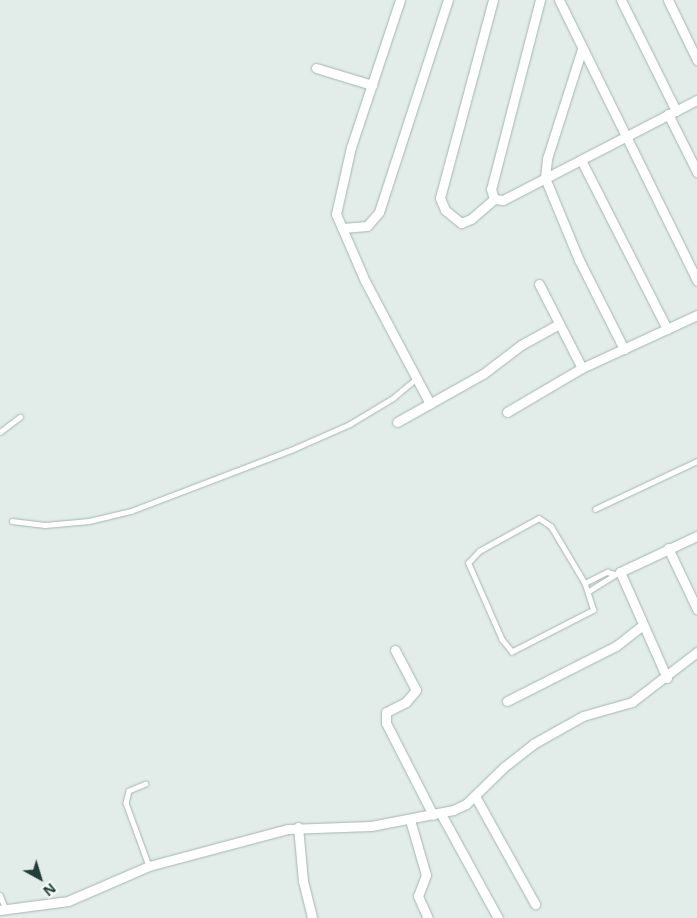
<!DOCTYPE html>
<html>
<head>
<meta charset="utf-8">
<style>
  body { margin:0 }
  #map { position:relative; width:697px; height:918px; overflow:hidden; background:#e2ede9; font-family:"Noto Sans",sans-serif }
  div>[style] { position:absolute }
  .roads { filter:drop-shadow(0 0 1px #a4b5b1) drop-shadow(0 0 1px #a4b5b1) }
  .service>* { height:4.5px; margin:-2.25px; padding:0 2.25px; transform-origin:2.25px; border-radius:2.25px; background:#fff }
  .minor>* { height:9px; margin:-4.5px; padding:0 4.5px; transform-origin:4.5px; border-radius:4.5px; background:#fff }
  span { translate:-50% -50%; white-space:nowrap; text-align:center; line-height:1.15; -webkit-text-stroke:4.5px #f2f9f6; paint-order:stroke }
  .north { position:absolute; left:15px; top:853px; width:50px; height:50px; -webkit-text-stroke:4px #f2f9f6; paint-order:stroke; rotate:141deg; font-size:14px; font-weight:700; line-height:20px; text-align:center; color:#213e39 }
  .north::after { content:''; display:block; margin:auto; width:18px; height:22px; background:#213e39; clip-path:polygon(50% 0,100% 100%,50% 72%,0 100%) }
</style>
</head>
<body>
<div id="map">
  <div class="roads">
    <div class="service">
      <div style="left:0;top:432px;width:25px;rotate:-37deg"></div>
      <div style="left:595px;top:509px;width:113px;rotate:-25.2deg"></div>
      <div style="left:539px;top:518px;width:14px;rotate:34deg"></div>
      <div style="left:551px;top:526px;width:66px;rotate:59.2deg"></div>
      <div style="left:585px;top:583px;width:28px;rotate:72deg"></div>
      <div style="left:594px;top:610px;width:92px;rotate:152.9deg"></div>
      <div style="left:512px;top:652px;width:16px;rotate:-130deg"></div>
      <div style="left:502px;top:640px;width:84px;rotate:-113.8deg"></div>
      <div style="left:468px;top:563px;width:16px;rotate:-47deg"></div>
      <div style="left:479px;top:551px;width:68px;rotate:-28.8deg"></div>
      <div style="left:12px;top:521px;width:33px;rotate:7deg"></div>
      <div style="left:45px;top:525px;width:44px;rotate:-5.2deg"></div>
      <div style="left:89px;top:521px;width:43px;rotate:-13.4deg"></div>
      <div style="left:131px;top:511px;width:171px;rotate:-20.9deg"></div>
      <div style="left:291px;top:450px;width:64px;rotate:-23.8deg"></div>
      <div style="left:350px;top:424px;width:50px;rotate:-31.2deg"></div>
      <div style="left:393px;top:398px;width:30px;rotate:-40deg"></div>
      <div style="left:585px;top:583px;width:25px;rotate:-27deg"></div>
      <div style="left:607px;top:572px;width:8px;rotate:14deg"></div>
      <div style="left:589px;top:591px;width:36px;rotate:-32deg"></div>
      <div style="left:146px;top:784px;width:18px;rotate:158deg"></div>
      <div style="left:129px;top:791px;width:12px;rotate:104deg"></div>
      <div style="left:126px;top:803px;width:67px;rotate:69.9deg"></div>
      <div style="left:0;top:895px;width:15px;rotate:67deg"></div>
    </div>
    <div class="minor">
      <div style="left:400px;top:0;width:155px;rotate:108.4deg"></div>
      <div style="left:351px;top:147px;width:69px;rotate:102.6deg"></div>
      <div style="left:336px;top:214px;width:73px;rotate:66.6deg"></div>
      <div style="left:365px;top:281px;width:139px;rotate:62.1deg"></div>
      <div style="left:493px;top:0;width:205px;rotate:105deg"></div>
      <div style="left:440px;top:198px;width:13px;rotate:67deg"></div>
      <div style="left:445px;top:210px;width:21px;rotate:39deg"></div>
      <div style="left:461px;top:223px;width:11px;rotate:-22deg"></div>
      <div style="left:471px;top:219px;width:30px;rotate:-41deg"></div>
      <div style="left:540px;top:0;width:195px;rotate:104.5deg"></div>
      <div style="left:491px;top:189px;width:10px;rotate:73deg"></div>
      <div style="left:494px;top:199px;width:9px;rotate:6deg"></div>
      <div style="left:503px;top:200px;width:218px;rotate:-27.3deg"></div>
      <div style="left:559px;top:0;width:313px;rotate:63.8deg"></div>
      <div style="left:621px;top:0;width:124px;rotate:63.6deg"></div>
      <div style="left:668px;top:0;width:67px;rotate:64.2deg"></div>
      <div style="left:582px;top:49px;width:115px;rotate:107.7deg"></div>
      <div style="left:547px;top:159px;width:19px;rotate:96deg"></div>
      <div style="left:545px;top:178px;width:89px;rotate:67.5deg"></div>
      <div style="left:579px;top:260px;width:100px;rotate:63.2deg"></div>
      <div style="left:316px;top:68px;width:59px;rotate:16.9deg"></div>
      <div style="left:668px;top:114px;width:65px;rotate:63.4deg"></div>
      <div style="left:581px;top:160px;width:190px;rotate:63deg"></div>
      <div style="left:343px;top:228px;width:24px;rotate:-5deg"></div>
      <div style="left:367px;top:226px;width:18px;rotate:-49deg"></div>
      <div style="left:379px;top:212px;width:223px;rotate:-72deg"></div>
      <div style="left:539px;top:284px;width:94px;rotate:62.9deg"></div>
      <div style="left:507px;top:412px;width:87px;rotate:-30.4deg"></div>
      <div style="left:582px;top:368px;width:127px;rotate:-24.7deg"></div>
      <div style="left:397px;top:422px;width:98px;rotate:-29.2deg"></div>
      <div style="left:483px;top:374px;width:48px;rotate:-37.3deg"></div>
      <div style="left:521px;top:345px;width:43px;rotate:-28.9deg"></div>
      <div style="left:668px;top:548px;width:68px;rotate:64.6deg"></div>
      <div style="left:395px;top:650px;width:45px;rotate:62.3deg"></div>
      <div style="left:416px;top:690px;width:16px;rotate:130deg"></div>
      <div style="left:406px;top:702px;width:22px;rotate:153deg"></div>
      <div style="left:386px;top:712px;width:11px;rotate:90deg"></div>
      <div style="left:386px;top:723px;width:103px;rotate:62.9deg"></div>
      <div style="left:667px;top:678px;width:116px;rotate:-113.9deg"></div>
      <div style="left:620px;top:572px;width:85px;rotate:-25.1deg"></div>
      <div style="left:507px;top:701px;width:122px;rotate:-26.8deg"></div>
      <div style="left:616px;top:646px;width:34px;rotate:-38deg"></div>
      <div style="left:475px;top:796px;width:124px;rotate:60.9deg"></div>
      <div style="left:441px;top:814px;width:119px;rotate:61.3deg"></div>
      <div style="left:410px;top:820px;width:57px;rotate:73.8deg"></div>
      <div style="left:426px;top:875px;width:22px;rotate:111deg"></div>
      <div style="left:418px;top:896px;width:24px;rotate:66deg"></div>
      <div style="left:298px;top:827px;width:54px;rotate:84.7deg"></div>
      <div style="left:303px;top:881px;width:38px;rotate:76deg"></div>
      <div style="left:0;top:910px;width:69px;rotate:-7.5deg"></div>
      <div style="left:68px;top:901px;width:88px;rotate:-23.4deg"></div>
      <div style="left:149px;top:866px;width:144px;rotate:-14.9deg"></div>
      <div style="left:288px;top:829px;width:83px;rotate:-2.1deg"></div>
      <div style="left:371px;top:826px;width:84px;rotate:-11deg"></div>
      <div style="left:453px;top:810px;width:14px;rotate:-25deg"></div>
      <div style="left:466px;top:804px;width:53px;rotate:-44.2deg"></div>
      <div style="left:504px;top:767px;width:37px;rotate:-38deg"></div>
      <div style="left:533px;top:744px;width:57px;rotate:-29.2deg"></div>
      <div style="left:583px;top:716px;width:51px;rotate:-15.9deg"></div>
      <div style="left:632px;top:702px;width:82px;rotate:-37.6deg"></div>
    </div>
  </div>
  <div class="north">N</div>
</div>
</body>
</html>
